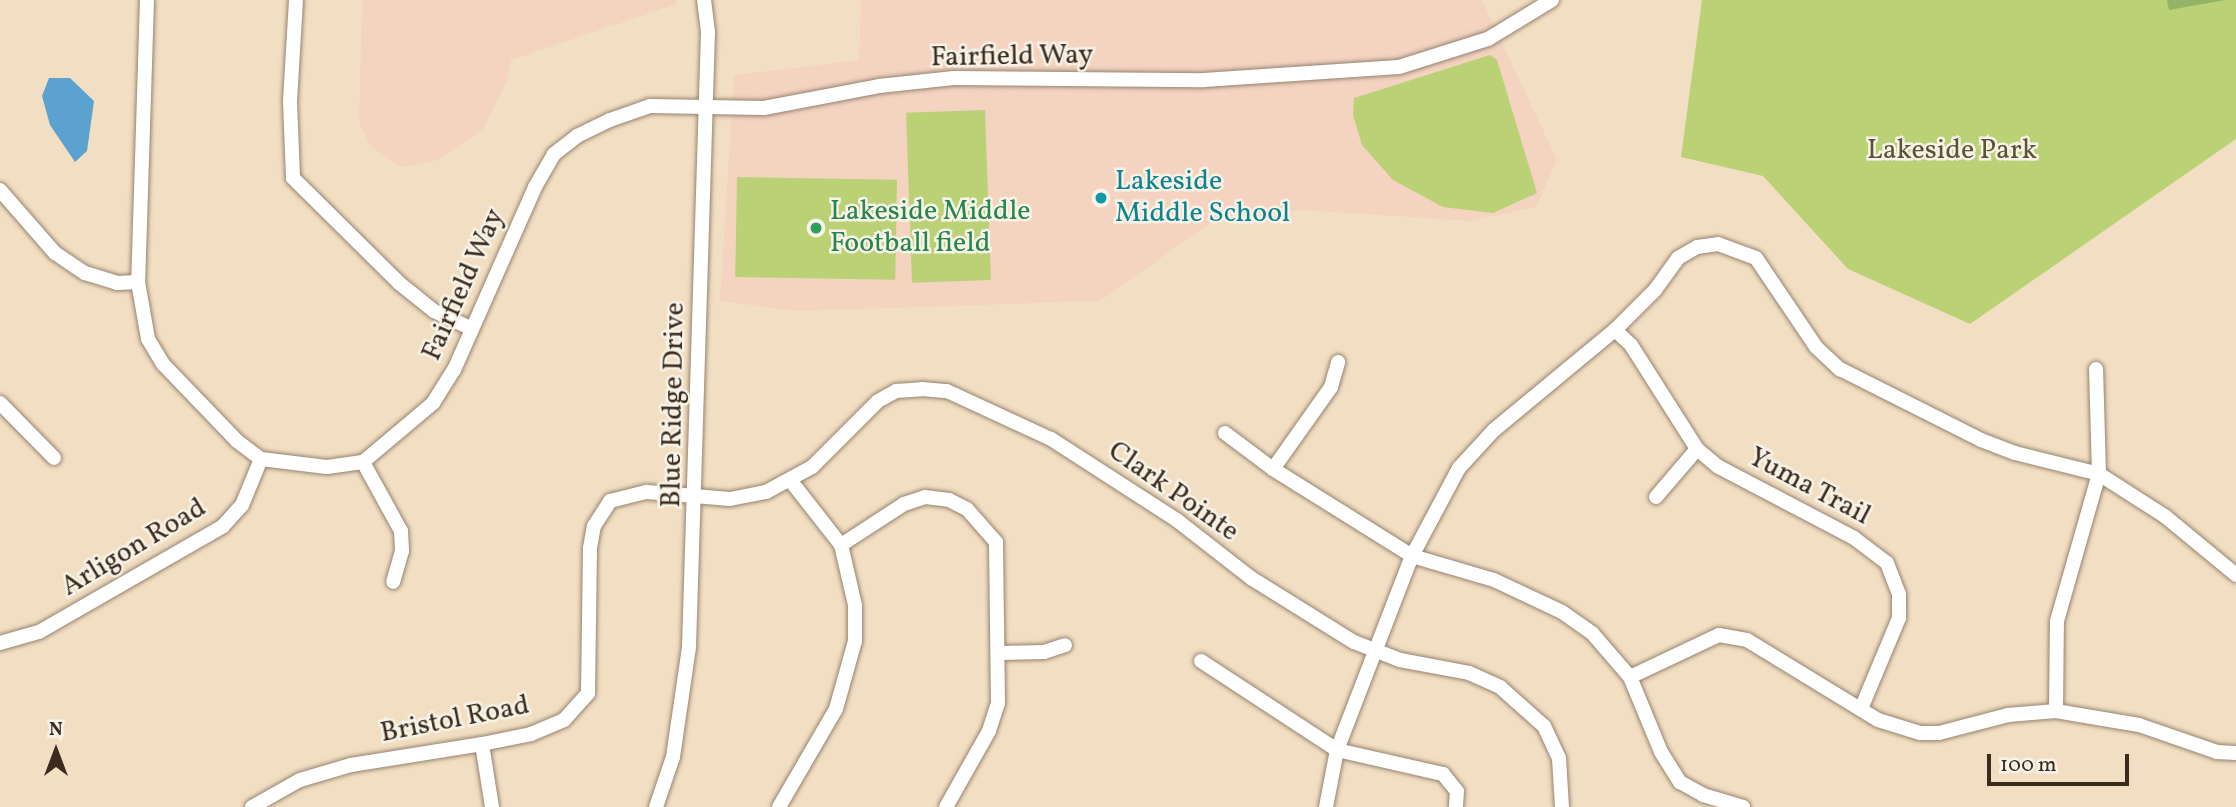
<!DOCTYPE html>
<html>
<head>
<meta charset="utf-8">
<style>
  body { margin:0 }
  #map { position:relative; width:2236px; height:807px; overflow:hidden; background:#f2dfc3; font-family:Vollkorn,serif }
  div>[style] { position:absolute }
  .built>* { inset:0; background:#f4d3c1 }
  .green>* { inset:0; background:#bbd175; transform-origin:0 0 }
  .forest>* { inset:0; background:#94b366 }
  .water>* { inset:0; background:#5ba2d1 }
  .roads { filter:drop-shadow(0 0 2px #968470) drop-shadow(0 0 2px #968470) }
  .minor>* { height:14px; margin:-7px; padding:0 7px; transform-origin:7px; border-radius:7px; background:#fff }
  .dots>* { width:19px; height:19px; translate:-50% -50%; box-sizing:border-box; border:4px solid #f7f3e8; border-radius:50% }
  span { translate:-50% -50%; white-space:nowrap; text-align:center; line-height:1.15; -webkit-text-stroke:5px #f7f3e8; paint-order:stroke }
  .street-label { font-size:28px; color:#3b2a1e }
  .park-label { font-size:28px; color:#5b5434 }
  .culture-label { font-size:28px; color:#0d838f }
  .left { translate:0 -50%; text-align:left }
  .leisure-label { font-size:28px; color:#27864d }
  .north { position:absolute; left:21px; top:716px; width:70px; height:70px; -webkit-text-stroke:5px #f7f3e8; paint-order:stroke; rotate:0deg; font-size:19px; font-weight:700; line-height:28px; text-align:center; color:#3b2a1e }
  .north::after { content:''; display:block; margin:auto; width:24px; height:32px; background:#3b2a1e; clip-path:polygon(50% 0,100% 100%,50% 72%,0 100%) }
  .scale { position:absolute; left:1987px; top:754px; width:142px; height:32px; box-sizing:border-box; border:4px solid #3b2a1e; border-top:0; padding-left:9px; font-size:21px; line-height:24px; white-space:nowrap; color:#3b2a1e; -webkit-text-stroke:5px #f7f3e8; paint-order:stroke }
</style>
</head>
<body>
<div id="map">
  <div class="built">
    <div style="clip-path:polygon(362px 0,676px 0,677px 4px,511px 60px,508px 79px,484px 128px,439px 160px,401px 167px,371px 147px,359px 122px)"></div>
    <div style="clip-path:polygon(861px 0,1482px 0,1557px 160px,1536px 207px,1470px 221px,1304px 210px,1220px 216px,1100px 301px,797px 311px,720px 301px,734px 75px,859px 60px)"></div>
  </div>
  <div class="green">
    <div style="clip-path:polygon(1702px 0,2236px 0,2236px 139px,1970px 324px,1848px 269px,1763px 176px,1681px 157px)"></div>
    <div style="clip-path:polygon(1490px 55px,1497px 60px,1537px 193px,1493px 213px,1443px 207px,1393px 180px,1362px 145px,1353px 115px,1354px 98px)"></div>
    <div style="left:985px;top:110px;width:170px;height:79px;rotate:88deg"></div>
    <div style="left:737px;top:177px;width:160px;height:100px;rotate:1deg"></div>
  </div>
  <div class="forest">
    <div style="clip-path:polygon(2167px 0,2225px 0,2169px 10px)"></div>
  </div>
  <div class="water">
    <div style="clip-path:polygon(49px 78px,70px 78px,94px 101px,87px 151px,75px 162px,50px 125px,42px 96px)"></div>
  </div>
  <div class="roads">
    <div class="minor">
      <div style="left:147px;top:0;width:282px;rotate:91.8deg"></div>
      <div style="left:138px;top:282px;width:58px;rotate:80deg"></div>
      <div style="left:148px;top:339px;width:29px;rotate:59deg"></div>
      <div style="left:163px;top:364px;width:107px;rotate:46.1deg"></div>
      <div style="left:237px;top:441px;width:30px;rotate:37deg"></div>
      <div style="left:261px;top:459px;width:66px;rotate:6.9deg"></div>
      <div style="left:327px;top:467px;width:36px;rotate:-8deg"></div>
      <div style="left:363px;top:462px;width:92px;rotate:-40.1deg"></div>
      <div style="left:433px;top:403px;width:39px;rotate:-58deg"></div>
      <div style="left:454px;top:370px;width:200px;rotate:-66.1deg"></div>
      <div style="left:535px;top:187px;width:38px;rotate:-60deg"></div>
      <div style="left:554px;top:154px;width:29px;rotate:-38deg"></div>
      <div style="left:577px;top:136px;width:37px;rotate:-26deg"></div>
      <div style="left:610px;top:120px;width:42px;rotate:-19.3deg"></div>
      <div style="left:650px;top:106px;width:114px;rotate:1deg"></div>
      <div style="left:764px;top:108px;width:117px;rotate:-10.8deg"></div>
      <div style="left:879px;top:86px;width:75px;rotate:-6.1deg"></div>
      <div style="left:954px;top:78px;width:250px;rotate:0.5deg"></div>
      <div style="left:1204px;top:80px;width:195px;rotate:-3.8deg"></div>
      <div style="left:1399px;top:67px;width:93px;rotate:-17.5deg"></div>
      <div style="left:1488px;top:39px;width:75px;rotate:-31.4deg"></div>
      <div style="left:296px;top:0;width:102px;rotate:93.4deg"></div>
      <div style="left:290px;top:102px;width:76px;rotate:87.7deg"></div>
      <div style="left:293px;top:178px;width:149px;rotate:44.7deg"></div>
      <div style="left:399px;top:283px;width:45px;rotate:38.7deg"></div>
      <div style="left:434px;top:311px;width:42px;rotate:25.3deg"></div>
      <div style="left:0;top:190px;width:84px;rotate:48.9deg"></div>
      <div style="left:55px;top:253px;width:36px;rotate:34deg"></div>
      <div style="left:85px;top:273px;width:34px;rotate:17deg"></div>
      <div style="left:117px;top:283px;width:21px;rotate:-3deg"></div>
      <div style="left:1615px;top:330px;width:22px;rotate:43deg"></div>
      <div style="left:1631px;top:345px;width:123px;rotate:57.6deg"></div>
      <div style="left:1697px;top:449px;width:26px;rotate:40deg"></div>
      <div style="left:1717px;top:466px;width:155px;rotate:27.7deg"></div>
      <div style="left:1854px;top:538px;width:41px;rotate:37.1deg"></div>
      <div style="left:1887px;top:563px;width:33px;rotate:69deg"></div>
      <div style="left:1899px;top:594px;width:24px;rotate:90deg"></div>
      <div style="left:1899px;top:618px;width:99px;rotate:112.7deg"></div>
      <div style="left:0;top:403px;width:77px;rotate:45.5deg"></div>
      <div style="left:1225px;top:433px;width:60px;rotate:36.9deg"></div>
      <div style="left:1273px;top:469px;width:164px;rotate:32deg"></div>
      <div style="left:1412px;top:556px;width:85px;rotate:16.3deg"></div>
      <div style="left:1494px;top:580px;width:75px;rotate:25.2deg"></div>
      <div style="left:1562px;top:612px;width:37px;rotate:35deg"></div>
      <div style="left:1592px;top:633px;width:58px;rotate:49.2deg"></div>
      <div style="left:1630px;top:677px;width:81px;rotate:67.5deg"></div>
      <div style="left:1661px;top:752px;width:36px;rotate:58deg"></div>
      <div style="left:1680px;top:782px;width:26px;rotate:29deg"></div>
      <div style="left:1703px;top:795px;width:42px;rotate:16.7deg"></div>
      <div style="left:363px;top:462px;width:79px;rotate:61.2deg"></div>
      <div style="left:401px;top:531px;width:20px;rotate:87deg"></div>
      <div style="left:402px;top:551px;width:32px;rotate:106deg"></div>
      <div style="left:1273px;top:469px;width:100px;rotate:-54.7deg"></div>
      <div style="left:1331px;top:387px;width:26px;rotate:-74deg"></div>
      <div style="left:1656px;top:497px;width:63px;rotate:-49.5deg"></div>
      <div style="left:841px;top:545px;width:75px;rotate:-33.1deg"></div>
      <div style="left:904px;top:504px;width:22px;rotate:-18deg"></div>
      <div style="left:925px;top:497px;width:24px;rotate:7deg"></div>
      <div style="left:949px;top:500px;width:20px;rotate:27deg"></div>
      <div style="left:967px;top:509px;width:44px;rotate:48.7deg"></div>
      <div style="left:996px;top:542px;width:161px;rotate:89.3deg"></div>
      <div style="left:998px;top:703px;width:29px;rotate:108deg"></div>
      <div style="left:989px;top:731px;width:87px;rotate:119.5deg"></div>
      <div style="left:0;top:643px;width:41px;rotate:-15.8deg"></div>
      <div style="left:39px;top:632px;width:212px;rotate:-29.9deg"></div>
      <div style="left:223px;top:526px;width:28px;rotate:-48deg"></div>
      <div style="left:242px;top:505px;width:50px;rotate:-67.6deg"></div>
      <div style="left:1000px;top:653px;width:44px;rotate:-1.3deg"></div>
      <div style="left:1044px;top:652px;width:22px;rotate:-18deg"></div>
      <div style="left:1201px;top:661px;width:163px;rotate:33.2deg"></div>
      <div style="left:1337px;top:750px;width:109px;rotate:12.8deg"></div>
      <div style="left:1443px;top:774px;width:22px;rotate:51deg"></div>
      <div style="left:1457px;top:791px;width:16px;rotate:94deg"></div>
      <div style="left:1630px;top:677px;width:98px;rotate:-25.3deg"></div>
      <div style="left:1719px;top:635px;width:28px;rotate:10deg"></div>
      <div style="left:1747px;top:640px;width:153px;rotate:31.4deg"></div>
      <div style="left:1878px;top:720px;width:44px;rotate:17.2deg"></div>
      <div style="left:1920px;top:733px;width:19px"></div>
      <div style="left:1939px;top:733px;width:71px;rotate:-14.6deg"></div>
      <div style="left:2008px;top:715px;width:48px;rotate:-4.8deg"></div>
      <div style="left:2056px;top:711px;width:84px;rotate:9.6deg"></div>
      <div style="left:2139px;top:725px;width:83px;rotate:19.1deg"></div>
      <div style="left:2217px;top:752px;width:19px;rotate:3deg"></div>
      <div style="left:2056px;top:711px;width:90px;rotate:-89.4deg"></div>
      <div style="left:2057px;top:621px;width:153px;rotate:-74.1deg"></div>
      <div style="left:2099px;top:474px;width:105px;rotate:-91.6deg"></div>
      <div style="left:482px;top:744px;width:64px;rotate:81deg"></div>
      <div style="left:252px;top:807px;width:55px;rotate:-29.4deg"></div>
      <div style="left:300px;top:780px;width:53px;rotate:-16.4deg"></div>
      <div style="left:351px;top:765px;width:133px;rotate:-9.1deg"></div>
      <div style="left:482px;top:744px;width:50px;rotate:-11.5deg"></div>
      <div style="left:531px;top:734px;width:36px;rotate:-23deg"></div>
      <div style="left:564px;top:720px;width:36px;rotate:-48deg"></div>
      <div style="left:588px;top:693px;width:145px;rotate:-89.2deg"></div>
      <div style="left:590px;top:548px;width:22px;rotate:-80deg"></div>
      <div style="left:594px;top:526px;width:30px;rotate:-57deg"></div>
      <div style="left:610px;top:501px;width:38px;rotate:-14deg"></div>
      <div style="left:647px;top:492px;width:83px;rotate:4.8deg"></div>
      <div style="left:730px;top:499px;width:37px;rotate:-11deg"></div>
      <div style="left:766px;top:492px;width:52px;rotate:-28.5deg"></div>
      <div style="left:812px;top:467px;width:93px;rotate:-45deg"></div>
      <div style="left:878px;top:401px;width:21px;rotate:-29deg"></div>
      <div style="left:896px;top:391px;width:26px;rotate:-4deg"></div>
      <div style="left:922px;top:389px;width:25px;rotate:5deg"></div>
      <div style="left:947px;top:391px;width:115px;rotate:24.8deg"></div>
      <div style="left:1051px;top:439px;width:151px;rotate:32.8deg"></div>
      <div style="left:1178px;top:521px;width:93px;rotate:38deg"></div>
      <div style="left:1251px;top:578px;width:121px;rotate:31.9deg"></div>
      <div style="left:1354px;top:642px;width:49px;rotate:21.4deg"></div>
      <div style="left:1400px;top:660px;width:70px;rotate:10.7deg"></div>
      <div style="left:1469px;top:673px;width:34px;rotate:24deg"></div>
      <div style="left:1500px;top:687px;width:59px;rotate:41.6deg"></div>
      <div style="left:1544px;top:726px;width:35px;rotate:65deg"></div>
      <div style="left:1559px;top:758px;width:49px;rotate:86.5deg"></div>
      <div style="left:656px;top:807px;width:53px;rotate:-71.2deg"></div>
      <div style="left:673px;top:757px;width:111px;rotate:-81.7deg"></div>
      <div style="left:689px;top:647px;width:615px;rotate:-88.23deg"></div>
      <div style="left:708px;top:32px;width:32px;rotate:-97deg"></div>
      <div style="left:779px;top:807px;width:113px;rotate:-59.8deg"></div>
      <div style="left:836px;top:709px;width:71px;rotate:-74.4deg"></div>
      <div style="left:855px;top:641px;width:36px;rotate:-90deg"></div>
      <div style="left:855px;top:605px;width:62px;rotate:-103.1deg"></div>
      <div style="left:841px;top:545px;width:83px;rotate:-128.1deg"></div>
      <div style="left:1326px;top:807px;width:58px;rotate:-79.1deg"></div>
      <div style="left:1337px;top:750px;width:208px;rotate:-68.9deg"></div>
      <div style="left:1412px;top:556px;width:100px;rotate:-61.9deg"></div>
      <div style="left:1459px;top:468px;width:52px;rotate:-47.4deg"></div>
      <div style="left:1494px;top:430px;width:157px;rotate:-39.6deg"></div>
      <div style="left:1615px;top:330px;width:57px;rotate:-45deg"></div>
      <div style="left:1655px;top:290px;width:39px;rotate:-54deg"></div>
      <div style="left:1678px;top:258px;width:22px;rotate:-30deg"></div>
      <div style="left:1697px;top:247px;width:21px;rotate:-8deg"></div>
      <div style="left:1718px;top:244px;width:40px;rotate:20.2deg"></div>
      <div style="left:1756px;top:258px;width:107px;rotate:56deg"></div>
      <div style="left:1816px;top:347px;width:33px;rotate:43deg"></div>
      <div style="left:1840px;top:369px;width:158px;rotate:26.7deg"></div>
      <div style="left:1981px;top:440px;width:36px;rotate:21deg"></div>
      <div style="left:2015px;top:453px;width:87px;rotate:14deg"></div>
      <div style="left:2099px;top:474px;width:80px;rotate:32.7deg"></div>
      <div style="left:2166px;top:517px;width:91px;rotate:39.6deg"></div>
    </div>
  </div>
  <div class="dots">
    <div style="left:1101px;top:198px;background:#0f9aa8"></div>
    <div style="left:816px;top:228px;background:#2e9e5b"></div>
  </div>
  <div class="street-label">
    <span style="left:1012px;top:57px;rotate:-1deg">Fairfield Way</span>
    <span style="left:464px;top:285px;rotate:-66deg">Fairfield Way</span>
    <span style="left:674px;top:405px;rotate:-89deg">Blue Ridge Drive</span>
    <span style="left:1809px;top:487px;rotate:28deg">Yuma Trail</span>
    <span style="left:1173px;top:492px;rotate:35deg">Clark Pointe</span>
    <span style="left:134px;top:548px;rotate:-31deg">Arligon Road</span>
    <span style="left:455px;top:720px;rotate:-11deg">Bristol Road</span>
  </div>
  <div class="park-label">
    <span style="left:1952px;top:151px">Lakeside Park</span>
  </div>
  <div class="culture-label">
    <span class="left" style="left:1115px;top:198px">Lakeside<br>Middle School</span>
  </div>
  <div class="leisure-label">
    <span class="left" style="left:830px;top:228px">Lakeside Middle<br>Football field</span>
  </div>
  <div class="north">N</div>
  <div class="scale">100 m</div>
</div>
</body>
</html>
